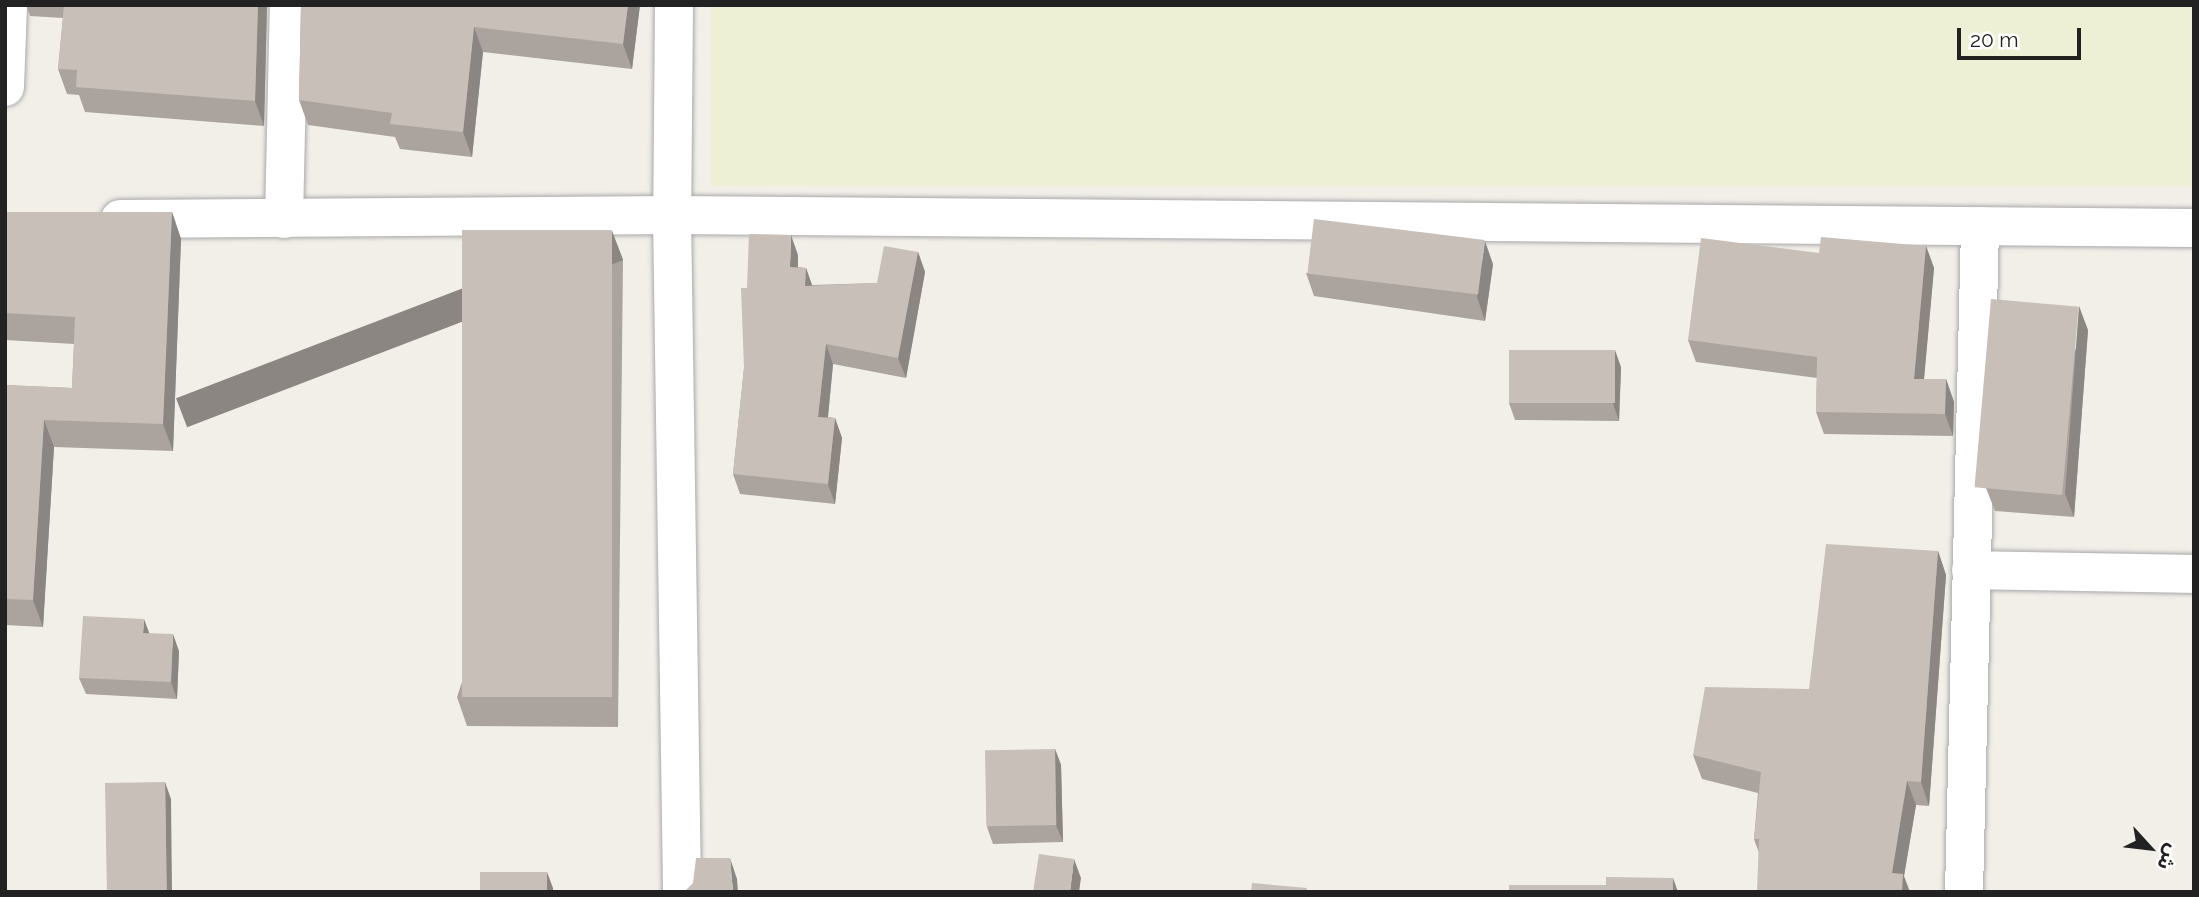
<!DOCTYPE html>
<html>
<head>
<meta charset="utf-8">
<style>
  body { margin:0 }
  #map { position:relative; width:2199px; height:897px; overflow:hidden; background:#f2efe9; font-family:Raleway,"Noto Sans Arabic",sans-serif }
  div>[style] { position:absolute }
  .farmland>* { inset:0; background:#eef0d5; transform-origin:0 0 }
  .roads { filter:drop-shadow(0 0 2px #a9a9a9) drop-shadow(0 0 2px #a9a9a9) }
  .minor>* { height:38px; margin:-19px; padding:0 19px; transform-origin:19px; border-radius:19px; background:#fff }
  .wall>* { inset:0; background:#aba49e }
  .shaded-wall>* { inset:0; background:#8b8681; transform-origin:0 0 }
  .building>* { inset:0; background:#c7bfb8; transform-origin:0 0 }
  span { translate:-50% -50%; white-space:nowrap; text-align:center; line-height:1.15; -webkit-text-stroke:5px #fff; paint-order:stroke }
  .frame { position:absolute; inset:0; border:7px solid #222; pointer-events:none }
  .north { position:absolute; left:2115px; top:813px; width:70px; height:70px; -webkit-text-stroke:5px #fff; paint-order:stroke; rotate:117deg; font-size:19px; font-weight:700; line-height:28px; text-align:center; color:#222 }
  .north::after { content:''; display:block; margin:auto; width:24px; height:32px; background:#222; clip-path:polygon(50% 0,100% 100%,50% 72%,0 100%) }
  .scale { position:absolute; left:1957px; top:28px; width:124px; height:32px; box-sizing:border-box; border:4px solid #222; border-top:0; padding-left:9px; font-size:21px; line-height:24px; white-space:nowrap; color:#222; -webkit-text-stroke:5px #fff; paint-order:stroke }
</style>
</head>
<body>
<div id="map">
  <div class="farmland">
    <div style="left:711px;top:5px;width:1483px;height:181px"></div>
  </div>
  <div class="roads">
    <div class="minor">
      <div style="left:674px;top:5px;width:210px;rotate:90.5deg"></div>
      <div style="left:672px;top:215px;width:677px;rotate:89.15deg"></div>
      <div style="left:5px;top:87px;width:82px;rotate:-87.9deg"></div>
      <div style="left:120px;top:219px;width:552px;rotate:-0.42deg"></div>
      <div style="left:672px;top:215px;width:1522px;rotate:0.49deg"></div>
      <div style="left:284px;top:219px;width:214px;rotate:-88.7deg"></div>
      <div style="left:1971px;top:570px;width:223px;rotate:1deg"></div>
      <div style="left:1964px;top:892px;width:666px;rotate:-88.62deg"></div>
    </div>
  </div>
  <div class="wall">
    <div style="clip-path:polygon(26px 5px,267px 5px,264px 126px,85px 112px,79px 95px,67px 94px,58px 69px,63px 18px,30px 16px)"></div>
    <div style="clip-path:polygon(301px 5px,640px 5px,632px 69px,483px 52px,472px 157px,400px 149px,395px 137px,308px 125px,299px 100px)"></div>
    <div style="clip-path:polygon(5px 212px,172px 212px,181px 239px,173px 451px,54px 447px,43px 627px,5px 625px,5px 385px,72px 388px,74px 344px,5px 340px)"></div>
    <div style="clip-path:polygon(612px 231px,623px 260px,618px 727px,467px 726px,457px 697px)"></div>
    <div style="clip-path:polygon(1926px 246px,1934px 268px,1924px 379px,1946px 379px,1954px 402px,1953px 436px,1824px 434px,1816px 412px,1817px 378px,1696px 362px,1688px 340px,1819px 253px)"></div>
    <div style="clip-path:polygon(918px 252px,925px 272px,906px 378px,833px 364px,828px 417px,835px 418px,842px 438px,835px 504px,740px 494px,733px 474px,744px 368px,747px 288px,798px 255px,798px 267px,806px 268px,812px 285px,877px 283px)"></div>
    <div style="clip-path:polygon(1493px 264px,1485px 321px,1314px 296px,1306px 273px)"></div>
    <div style="clip-path:polygon(2088px 330px,2074px 517px,1995px 511px,1986px 488px)"></div>
    <div style="clip-path:polygon(1621px 367px,1619px 421px,1515px 420px,1509px 403px)"></div>
    <div style="clip-path:polygon(1938px 551px,1946px 575px,1929px 806px,1916px 805px,1904px 876px,1759px 853px,1754px 839px,1758px 793px,1702px 779px,1693px 755px,1809px 689px)"></div>
    <div style="clip-path:polygon(150px 634px,179px 651px,177px 699px,86px 694px,79px 678px)"></div>
    <div style="clip-path:polygon(1055px 749px,1061px 765px,1063px 842px,993px 844px,987px 827px)"></div>
  </div>
  <div class="shaded-wall">
    <div style="clip-path:polygon(258px 5px,267px 5px,264px 126px,255px 101px)"></div>
    <div style="clip-path:polygon(628px 5px,640px 5px,632px 69px,623px 44px)"></div>
    <div style="clip-path:polygon(474px 27px,483px 52px,472px 157px,463px 132px)"></div>
    <div style="clip-path:polygon(172px 212px,181px 239px,173px 451px,163px 424px)"></div>
    <div style="left:612px;top:231px;width:31px;height:467px;rotate:69deg"></div>
    <div style="clip-path:polygon(791px 235px,798px 255px,797px 287px,790px 267px)"></div>
    <div style="clip-path:polygon(1485px 241px,1493px 264px,1485px 321px,1477px 297px)"></div>
    <div style="clip-path:polygon(1926px 246px,1934px 268px,1922px 401px,1914px 379px)"></div>
    <div style="clip-path:polygon(918px 252px,925px 272px,906px 378px,898px 358px)"></div>
    <div style="clip-path:polygon(806px 268px,813px 288px,805px 286px)"></div>
    <div style="clip-path:polygon(2079px 306px,2088px 330px,2074px 517px,2065px 494px)"></div>
    <div style="clip-path:polygon(826px 344px,833px 364px,826px 437px,818px 417px)"></div>
    <div style="clip-path:polygon(1615px 350px,1621px 367px,1619px 421px,1613px 404px)"></div>
    <div style="clip-path:polygon(1946px 379px,1954px 402px,1953px 436px,1945px 414px)"></div>
    <div style="clip-path:polygon(835px 418px,842px 438px,835px 504px,828px 484px)"></div>
    <div style="clip-path:polygon(44px 420px,54px 447px,43px 627px,33px 600px)"></div>
    <div style="clip-path:polygon(1938px 551px,1946px 575px,1929px 806px,1921px 782px)"></div>
    <div style="clip-path:polygon(144px 619px,150px 635px,143px 633px)"></div>
    <div style="clip-path:polygon(173px 634px,179px 651px,177px 699px,171px 682px)"></div>
    <div style="clip-path:polygon(1055px 749px,1061px 765px,1063px 842px,1056px 825px)"></div>
    <div style="clip-path:polygon(1907px 781px,1916px 805px,1904px 876px,1910px 892px,1902px 892px,1892px 873px)"></div>
    <div style="clip-path:polygon(165px 782px,171px 799px,172px 892px,166px 892px)"></div>
    <div style="clip-path:polygon(730px 858px,737px 879px,738px 892px,733px 892px)"></div>
    <div style="clip-path:polygon(1074px 859px,1081px 878px,1079px 892px,1070px 892px)"></div>
    <div style="left:5px;top:860px;width:4px;height:32px;rotate:63deg"></div>
    <div style="clip-path:polygon(547px 872px,553px 888px,553px 892px,547px 892px)"></div>
    <div style="clip-path:polygon(1673px 878px,1678px 892px,1673px 892px)"></div>
  </div>
  <div class="building">
    <div style="clip-path:polygon(64px 5px,258px 5px,255px 101px,76px 87px,77px 70px,58px 69px)"></div>
    <div style="clip-path:polygon(301px 5px,628px 5px,623px 44px,474px 27px,463px 132px,390px 124px,392px 113px,299px 100px)"></div>
    <div style="clip-path:polygon(5px 212px,172px 212px,163px 424px,44px 420px,33px 600px,5px 599px,5px 385px,72px 388px,75px 317px,5px 313px)"></div>
    <div style="left:1314px;top:219px;width:172px;height:55px;rotate:7deg"></div>
    <div style="left:462px;top:230px;width:150px;height:467px"></div>
    <div style="clip-path:polygon(749px 234px,791px 235px,790px 267px,806px 268px,805px 286px,877px 283px,884px 246px,918px 252px,898px 358px,826px 344px,818px 417px,835px 418px,828px 484px,733px 474px,744px 368px,741px 288px,747px 288px)"></div>
    <div style="clip-path:polygon(1821px 237px,1926px 246px,1914px 379px,1946px 379px,1945px 414px,1816px 412px,1817px 357px,1688px 340px,1701px 238px,1819px 253px)"></div>
    <div style="left:1991px;top:299px;width:88px;height:189px;rotate:5deg"></div>
    <div style="left:1509px;top:350px;width:106px;height:53px"></div>
    <div style="clip-path:polygon(1826px 544px,1938px 551px,1921px 782px,1907px 781px,1892px 873px,1903px 874px,1902px 892px,1757px 892px,1759px 839px,1754px 839px,1761px 772px,1693px 755px,1705px 687px,1809px 689px)"></div>
    <div style="clip-path:polygon(83px 616px,144px 619px,143px 633px,173px 634px,171px 682px,79px 678px)"></div>
    <div style="left:1055px;top:749px;width:76px;height:70px;rotate:89deg"></div>
    <div style="left:165px;top:782px;width:110px;height:60px;rotate:89deg"></div>
    <div style="clip-path:polygon(1039px 854px,1074px 859px,1070px 892px,1033px 892px)"></div>
    <div style="clip-path:polygon(696px 858px,730px 858px,733px 892px,666px 892px,685px 891px,693px 883px)"></div>
    <div style="left:480px;top:872px;width:67px;height:20px"></div>
    <div style="clip-path:polygon(1606px 877px,1673px 878px,1673px 892px,1509px 892px,1509px 885px,1606px 885px)"></div>
    <div style="clip-path:polygon(1252px 883px,1307px 888px,1306px 892px,1251px 892px)"></div>
  </div>
  <div class="frame"></div>
  <div class="north">ش</div>
  <div class="scale">20 m</div>
</div>
</body>
</html>
